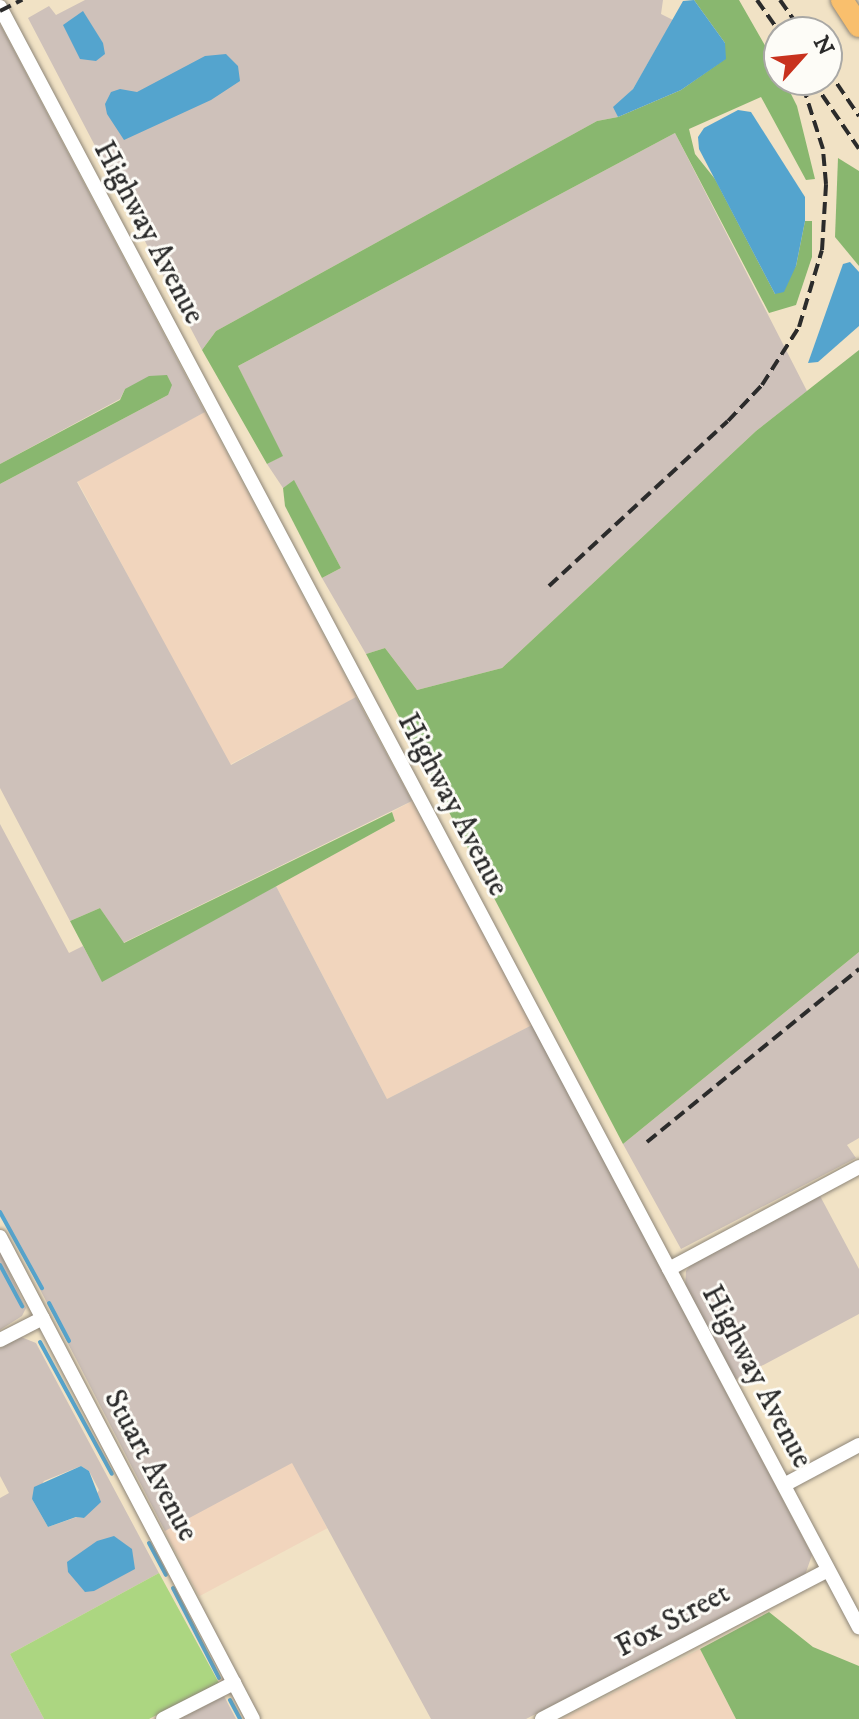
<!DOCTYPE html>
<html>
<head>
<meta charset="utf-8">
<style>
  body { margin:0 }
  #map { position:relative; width:859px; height:1719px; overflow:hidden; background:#f1e2c5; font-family:"IM FELL DW Pica",serif }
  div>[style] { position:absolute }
  .built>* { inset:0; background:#f1d5bd; transform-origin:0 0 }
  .industrial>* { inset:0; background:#cec1ba }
  .green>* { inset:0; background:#acd681 }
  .forest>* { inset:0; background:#89b76f }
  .water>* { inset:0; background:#54a4ce }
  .stream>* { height:4px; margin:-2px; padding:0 2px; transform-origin:2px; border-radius:2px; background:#54a4ce }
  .roads { filter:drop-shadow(0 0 2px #8e8678) drop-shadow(0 0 2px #8e8678) }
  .street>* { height:14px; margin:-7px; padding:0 7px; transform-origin:7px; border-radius:7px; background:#fff }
  .primary>* { height:22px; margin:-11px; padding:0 11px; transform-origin:11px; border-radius:11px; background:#f9bf6d }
  .rail>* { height:4px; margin-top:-2px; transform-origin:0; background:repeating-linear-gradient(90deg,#2b2b2b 0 12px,transparent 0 18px) }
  span { translate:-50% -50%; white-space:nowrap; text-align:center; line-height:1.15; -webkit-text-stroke:6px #fdfcf7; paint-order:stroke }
  .street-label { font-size:30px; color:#2b2b2b }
  .north { position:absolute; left:763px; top:16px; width:80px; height:80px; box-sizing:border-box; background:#fdfcf7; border:2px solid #a9a8a5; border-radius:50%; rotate:63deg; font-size:22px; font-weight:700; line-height:32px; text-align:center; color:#2b2b2b }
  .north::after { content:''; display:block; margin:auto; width:28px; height:36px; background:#c8321e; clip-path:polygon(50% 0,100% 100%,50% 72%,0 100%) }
</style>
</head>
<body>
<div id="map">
  <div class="built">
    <div style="left:205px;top:412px;width:323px;height:145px;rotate:62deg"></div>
    <div style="clip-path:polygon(412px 801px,532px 1025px,387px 1099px,276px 886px,395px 821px,392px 812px)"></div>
    <div style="left:292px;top:1462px;width:75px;height:145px;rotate:62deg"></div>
    <div style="clip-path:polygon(700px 1649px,736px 1719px,561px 1719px)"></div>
  </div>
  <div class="industrial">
    <div style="clip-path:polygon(85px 0,663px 0,661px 14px,673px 20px,633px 89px,614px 107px,618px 117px,597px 121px,216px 331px,202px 350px,28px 18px,49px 6px,56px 15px)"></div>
    <div style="clip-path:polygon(0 24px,205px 412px,77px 482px,231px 765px,356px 697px,412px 801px,123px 943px,100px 908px,70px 921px,0 788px,0 484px,168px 395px,125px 389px,120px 399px,0 464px)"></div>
    <div style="clip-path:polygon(675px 133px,807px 391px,756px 431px,502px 668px,417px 690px,385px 648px,366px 654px,322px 578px,341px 568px,294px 481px,283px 488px,267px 464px,282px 456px,238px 366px)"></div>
    <div style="clip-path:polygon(0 824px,69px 953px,83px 946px,102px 981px,276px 886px,387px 1099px,532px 1025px,812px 1555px,805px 1575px,526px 1719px,431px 1719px,292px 1463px,165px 1531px,0 1212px)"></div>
    <div style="clip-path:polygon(859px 952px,859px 1138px,847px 1145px,856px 1158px,681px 1249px,623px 1144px)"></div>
    <div style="clip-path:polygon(819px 1194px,859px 1269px,859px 1314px,735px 1380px,685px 1287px,686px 1271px,692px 1263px)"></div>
    <div style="clip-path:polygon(0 1252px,26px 1308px,22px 1316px,0 1330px)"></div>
    <div style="clip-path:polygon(evenodd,21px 1337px,36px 1343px,159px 1573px,10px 1654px,44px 1719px,0 1719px,0 1498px,9px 1493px,0 1476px,0 1348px,21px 1337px,81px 1466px,89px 1471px,99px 1490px,84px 1518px,77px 1517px,48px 1527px,32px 1499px,44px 1481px,81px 1466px)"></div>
    <div style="clip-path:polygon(224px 1696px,236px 1719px,180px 1719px)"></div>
  </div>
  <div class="green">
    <div style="clip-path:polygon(159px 1573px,219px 1683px,149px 1719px,44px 1719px,10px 1654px)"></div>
  </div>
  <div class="forest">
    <div style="clip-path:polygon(694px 0,739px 0,779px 70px,779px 80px,784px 80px,797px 106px,815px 179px,806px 180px,761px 97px,689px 129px,695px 154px,715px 179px,775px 294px,796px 266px,805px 221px,812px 221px,812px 257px,796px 305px,769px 313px,675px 133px,238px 366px,283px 456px,267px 464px,202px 350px,216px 331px,597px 121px,618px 117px,681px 90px,725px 59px,725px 43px)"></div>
    <div style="clip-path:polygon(838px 158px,859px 171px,859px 266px,835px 237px)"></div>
    <div style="clip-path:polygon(859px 350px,859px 952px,623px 1144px,366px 654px,385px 648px,417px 690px,502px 668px,756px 431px)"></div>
    <div style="clip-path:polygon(167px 375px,172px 385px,168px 395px,0 484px,0 464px,120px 400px,125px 389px,149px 376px)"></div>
    <div style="clip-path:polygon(294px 480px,341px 568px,322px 578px,285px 506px,283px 488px)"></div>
    <div style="clip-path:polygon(392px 812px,395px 821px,102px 982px,70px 921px,100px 908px,124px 943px)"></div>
    <div style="clip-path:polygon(769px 1612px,813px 1647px,859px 1666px,859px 1719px,736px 1719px,700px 1649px)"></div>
  </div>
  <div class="water">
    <div style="clip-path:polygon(694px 0,725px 43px,726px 59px,681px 90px,618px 117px,613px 107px,633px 89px,683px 1px)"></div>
    <div style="clip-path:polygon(83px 11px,103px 43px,105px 54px,96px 61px,80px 59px,63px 25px)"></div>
    <div style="clip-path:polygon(226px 54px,238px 66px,240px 81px,211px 100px,124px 140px,107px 114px,105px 104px,111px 92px,120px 89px,137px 92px,205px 56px)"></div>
    <div style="clip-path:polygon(738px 110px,751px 112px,805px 197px,805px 221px,796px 266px,784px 292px,775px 294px,699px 149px,698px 137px,704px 128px)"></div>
    <div style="clip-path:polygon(850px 262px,859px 272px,859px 326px,818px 362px,808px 363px,843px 264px)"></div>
    <div style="clip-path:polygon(81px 1466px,89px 1471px,101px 1502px,84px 1518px,76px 1517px,48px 1527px,32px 1499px,34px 1487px)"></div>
    <div style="clip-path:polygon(114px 1536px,132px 1549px,135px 1569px,94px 1591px,85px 1592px,68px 1572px,67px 1562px,97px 1541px)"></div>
  </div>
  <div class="stream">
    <div style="left:0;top:1212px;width:87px;rotate:61.1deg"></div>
    <div style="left:0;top:1265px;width:47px;rotate:61.8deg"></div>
    <div style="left:49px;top:1303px;width:43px;rotate:62.2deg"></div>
    <div style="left:40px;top:1342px;width:150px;rotate:61.4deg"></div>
    <div style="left:149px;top:1543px;width:36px;rotate:62deg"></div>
    <div style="left:173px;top:1588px;width:101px;rotate:62.9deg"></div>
    <div style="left:230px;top:1700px;width:21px;rotate:62deg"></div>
  </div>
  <div class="roads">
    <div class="street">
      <div style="left:0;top:7px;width:1834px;rotate:62.07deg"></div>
      <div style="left:0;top:1237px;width:544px;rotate:62.31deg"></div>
      <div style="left:669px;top:1269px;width:216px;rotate:-28.2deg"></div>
      <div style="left:0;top:1340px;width:48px;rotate:-27.1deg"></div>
      <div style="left:784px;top:1485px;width:85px;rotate:-28.1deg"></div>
      <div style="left:163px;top:1719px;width:80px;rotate:-26.9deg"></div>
      <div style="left:542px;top:1719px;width:322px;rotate:-27.5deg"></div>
    </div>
    <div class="primary">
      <div style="left:842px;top:0;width:31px;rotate:57deg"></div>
    </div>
  </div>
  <div class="rail">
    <div style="left:757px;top:0;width:39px;rotate:55deg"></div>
    <div style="left:780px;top:0;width:39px;rotate:55deg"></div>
    <div style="left:0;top:11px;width:25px;rotate:-27deg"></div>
    <div style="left:827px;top:69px;width:57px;rotate:55.8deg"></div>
    <div style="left:812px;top:80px;width:83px;rotate:55.7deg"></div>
    <div style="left:549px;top:586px;width:243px;rotate:-42.7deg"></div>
    <div style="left:728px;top:421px;width:50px;rotate:-46.6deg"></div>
    <div style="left:762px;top:385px;width:69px;rotate:-57.5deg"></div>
    <div style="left:799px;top:327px;width:80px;rotate:-73.4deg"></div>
    <div style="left:822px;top:250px;width:66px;rotate:-86.5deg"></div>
    <div style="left:826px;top:184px;width:35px;rotate:-95deg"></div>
    <div style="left:823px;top:149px;width:72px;rotate:-107.7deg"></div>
    <div style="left:647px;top:1142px;width:274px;rotate:-39.2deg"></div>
  </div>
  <div class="street-label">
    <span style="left:148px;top:233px;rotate:62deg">Highway Avenue</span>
    <span style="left:452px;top:805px;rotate:62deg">Highway Avenue</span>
    <span style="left:756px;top:1377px;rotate:62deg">Highway Avenue</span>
    <span style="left:150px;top:1466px;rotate:62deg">Stuart Avenue</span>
    <span style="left:673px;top:1621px;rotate:-28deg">Fox Street</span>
  </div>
  <div class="north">N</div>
</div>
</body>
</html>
